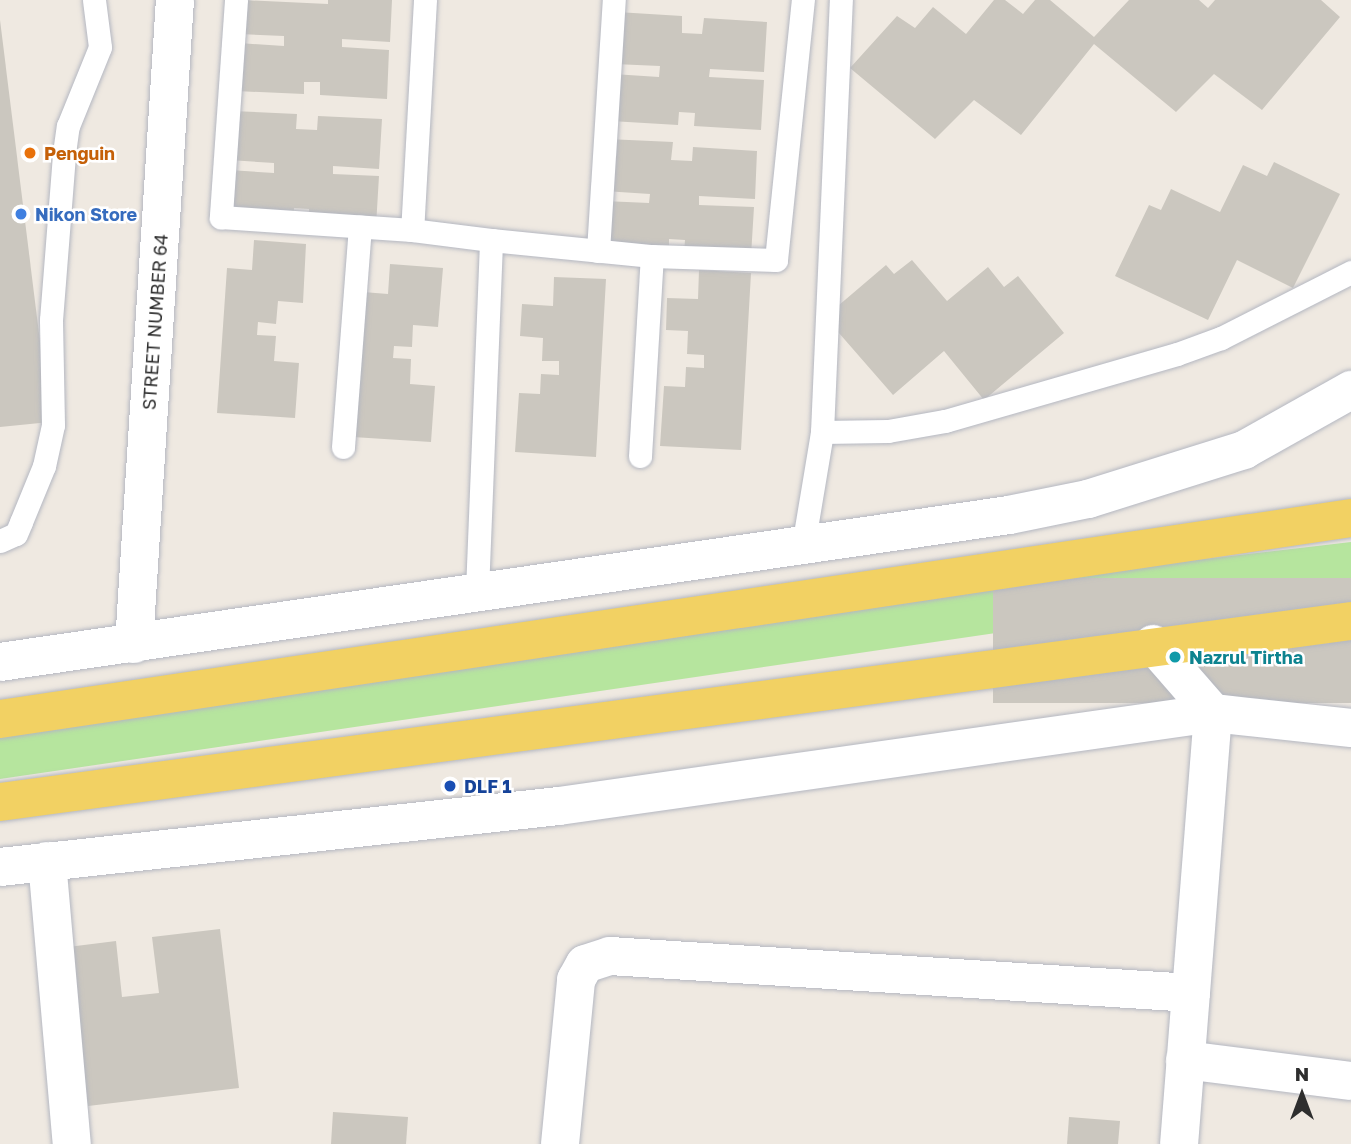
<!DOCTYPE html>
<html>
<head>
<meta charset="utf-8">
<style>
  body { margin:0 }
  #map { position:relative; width:1351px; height:1144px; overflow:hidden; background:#efe9e1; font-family:"Golos Text",sans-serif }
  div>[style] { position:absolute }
  .green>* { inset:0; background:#b6e59e }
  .building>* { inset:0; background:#cbc7bf; transform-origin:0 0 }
  .roads { filter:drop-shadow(0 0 2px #b4b7c1) drop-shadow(0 0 2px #b4b7c1) }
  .lane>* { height:23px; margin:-11.5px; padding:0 11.5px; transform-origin:11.5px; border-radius:11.5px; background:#fff }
  .street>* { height:38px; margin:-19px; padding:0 19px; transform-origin:19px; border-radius:19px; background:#fff }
  .secondary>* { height:38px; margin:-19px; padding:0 19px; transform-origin:19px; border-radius:19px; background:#fff }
  .primary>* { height:38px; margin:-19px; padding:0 19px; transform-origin:19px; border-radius:19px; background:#f2d163 }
  .dots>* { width:19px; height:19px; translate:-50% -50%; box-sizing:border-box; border:4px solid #fff; border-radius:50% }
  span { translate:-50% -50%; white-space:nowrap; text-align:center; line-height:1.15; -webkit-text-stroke:5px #fff; paint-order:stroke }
  .food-label { font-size:18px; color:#c56008; font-weight:700 }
  .left { translate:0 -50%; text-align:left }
  .shop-label { font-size:18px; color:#366cbe; font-weight:700 }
  .street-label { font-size:18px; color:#2e2e2e }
  .culture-label { font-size:18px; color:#0d838f; font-weight:700 }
  .transit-label { font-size:18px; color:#164399; font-weight:700 }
  .north { position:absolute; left:1267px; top:1060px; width:70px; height:70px; -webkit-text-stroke:5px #fff; paint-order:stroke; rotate:0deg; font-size:19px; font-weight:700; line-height:28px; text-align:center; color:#2e2e2e }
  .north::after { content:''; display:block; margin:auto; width:24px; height:32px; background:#2e2e2e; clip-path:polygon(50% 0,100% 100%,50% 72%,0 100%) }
</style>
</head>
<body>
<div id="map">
  <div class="green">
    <div style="clip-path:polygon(1351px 542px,1351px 581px,0 779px,0 736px,1058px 576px)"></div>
  </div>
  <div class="building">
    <div style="clip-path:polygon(241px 0,328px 4px,328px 0,392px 0,390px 42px,342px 39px,342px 47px,389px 50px,387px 99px,320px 95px,320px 82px,304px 82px,304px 94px,236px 91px,239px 43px,284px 46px,284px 36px,239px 34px)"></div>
    <div style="clip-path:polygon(994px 0,1005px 0,1023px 14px,1035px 0,1050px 0,1094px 37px,1129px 0,1199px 0,1208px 8px,1215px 0,1321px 0,1340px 17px,1262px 110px,1214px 74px,1176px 112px,1094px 44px,1021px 135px,974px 100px,935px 139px,850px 68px,897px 16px,915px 28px,933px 7px,966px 34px)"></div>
    <div style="clip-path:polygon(617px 12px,682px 16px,682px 33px,702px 34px,704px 18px,767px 22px,764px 72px,710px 69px,709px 77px,764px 80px,761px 130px,694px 126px,695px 113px,679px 112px,678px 125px,611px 121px,613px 74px,659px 77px,660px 66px,614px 64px)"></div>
    <div style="clip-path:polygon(0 20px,50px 422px,0 427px)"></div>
    <div style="clip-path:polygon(232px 111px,297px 114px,296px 129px,317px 130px,318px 116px,382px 119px,379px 169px,333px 166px,333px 174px,379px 176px,376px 226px,309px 222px,309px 209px,294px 208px,293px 221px,226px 217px,229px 170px,274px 173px,274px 163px,229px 160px)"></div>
    <div style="clip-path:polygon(607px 139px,673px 142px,671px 160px,692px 161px,693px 147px,757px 151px,755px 199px,699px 196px,699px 205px,754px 207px,751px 256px,684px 253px,685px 240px,669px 239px,669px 252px,601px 248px,604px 201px,649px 203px,650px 194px,604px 191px)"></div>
    <div style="clip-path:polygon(1274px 162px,1340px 194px,1293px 288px,1237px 260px,1208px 320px,1115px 276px,1149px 205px,1161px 210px,1171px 189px,1220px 212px,1243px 165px,1267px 176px)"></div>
    <div style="clip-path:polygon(254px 240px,306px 244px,303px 303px,278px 301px,276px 324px,258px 322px,257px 335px,276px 336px,274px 361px,299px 363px,295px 418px,217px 413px,227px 268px,252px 270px)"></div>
    <div style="clip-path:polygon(912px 260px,947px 301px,988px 267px,1004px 287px,1018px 276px,1064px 333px,984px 400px,944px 351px,893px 395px,825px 317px,886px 265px,894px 274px)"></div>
    <div style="clip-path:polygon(390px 264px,443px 268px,438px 327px,413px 325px,412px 347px,394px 346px,393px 358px,411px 359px,410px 384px,435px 386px,431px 442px,353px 437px,363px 292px,388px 294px)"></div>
    <div style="clip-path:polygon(699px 270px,751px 273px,741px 450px,660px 446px,664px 386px,685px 387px,686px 367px,704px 368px,704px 355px,687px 354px,688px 331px,666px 330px,667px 298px,698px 299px)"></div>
    <div style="clip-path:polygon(554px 277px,606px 279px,596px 457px,515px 452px,519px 393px,540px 394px,541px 374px,559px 375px,559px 361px,542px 361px,543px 338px,520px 336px,522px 304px,553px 306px)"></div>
    <div style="left:1351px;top:578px;width:125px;height:358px;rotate:90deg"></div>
    <div style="clip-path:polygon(220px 929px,239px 1088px,88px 1106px,68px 947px,116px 941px,122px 997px,159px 993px,152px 937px)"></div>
    <div style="clip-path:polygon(333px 1112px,408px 1117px,406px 1144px,331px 1144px)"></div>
    <div style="clip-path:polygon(1069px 1117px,1120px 1121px,1118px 1144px,1067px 1144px)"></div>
  </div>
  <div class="roads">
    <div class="lane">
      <div style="left:236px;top:0;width:218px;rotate:94deg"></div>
      <div style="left:221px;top:217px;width:191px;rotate:3.9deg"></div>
      <div style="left:425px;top:0;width:230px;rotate:93.2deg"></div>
      <div style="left:412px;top:230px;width:80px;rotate:7.2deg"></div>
      <div style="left:598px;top:251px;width:252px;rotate:-86.4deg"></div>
      <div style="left:822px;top:432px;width:66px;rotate:-0.9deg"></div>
      <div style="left:888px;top:431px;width:58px;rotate:-10deg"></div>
      <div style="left:945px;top:421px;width:241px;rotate:-16.1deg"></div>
      <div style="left:1177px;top:354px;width:47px;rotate:-20deg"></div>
      <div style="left:1221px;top:338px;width:146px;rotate:-26.9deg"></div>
      <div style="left:343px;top:447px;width:221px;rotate:-85.6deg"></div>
      <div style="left:640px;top:456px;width:200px;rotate:-86.6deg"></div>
      <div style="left:0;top:541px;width:17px;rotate:-24deg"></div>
      <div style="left:16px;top:534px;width:13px;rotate:-67deg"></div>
      <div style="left:21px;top:522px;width:61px;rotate:-67.7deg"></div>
      <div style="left:44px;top:466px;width:42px;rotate:-77.6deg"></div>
      <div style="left:53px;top:425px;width:105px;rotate:-91.1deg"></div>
      <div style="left:51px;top:320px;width:168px;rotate:-85.5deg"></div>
      <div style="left:64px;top:153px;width:27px;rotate:-82deg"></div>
      <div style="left:68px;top:126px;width:85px;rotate:-67.9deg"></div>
      <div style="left:100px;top:47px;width:47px;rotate:-97.3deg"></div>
      <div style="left:803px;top:546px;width:116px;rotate:-80.5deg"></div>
      <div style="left:822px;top:432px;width:432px;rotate:-87.5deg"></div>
      <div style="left:477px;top:591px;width:351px;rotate:-87.7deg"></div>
      <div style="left:491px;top:240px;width:162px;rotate:5.7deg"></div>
      <div style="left:652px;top:256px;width:124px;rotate:1.8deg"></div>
      <div style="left:776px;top:260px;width:261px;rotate:-84.1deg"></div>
    </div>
    <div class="street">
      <div style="left:1153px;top:644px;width:91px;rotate:49deg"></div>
      <div style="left:1213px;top:713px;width:432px;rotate:94.5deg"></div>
      <div style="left:47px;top:861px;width:284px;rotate:85deg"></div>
      <div style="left:1185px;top:1060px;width:167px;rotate:7.2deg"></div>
      <div style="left:560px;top:1144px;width:165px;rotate:-84.4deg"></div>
      <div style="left:576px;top:980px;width:18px;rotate:-61deg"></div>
      <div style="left:585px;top:964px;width:26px;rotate:-18deg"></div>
      <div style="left:610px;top:956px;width:582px;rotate:3.64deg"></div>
    </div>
    <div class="secondary">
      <div style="left:134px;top:644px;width:645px;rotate:-86.36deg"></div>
      <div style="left:0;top:662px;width:1020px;rotate:-8.29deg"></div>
      <div style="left:1009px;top:515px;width:81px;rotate:-11.4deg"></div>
      <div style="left:1088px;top:499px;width:164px;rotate:-17.4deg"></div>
      <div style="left:1244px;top:450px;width:123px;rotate:-29.3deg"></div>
      <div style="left:0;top:867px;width:562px;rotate:-6.23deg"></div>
      <div style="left:559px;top:806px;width:661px;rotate:-8.09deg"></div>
      <div style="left:1213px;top:713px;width:139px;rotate:6.2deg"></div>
    </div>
    <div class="primary">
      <div style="left:0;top:719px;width:1366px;rotate:-8.46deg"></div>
      <div style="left:0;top:802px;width:1363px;rotate:-7.63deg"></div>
    </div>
  </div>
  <div class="dots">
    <div style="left:30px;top:153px;background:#e8710a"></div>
    <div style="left:21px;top:214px;background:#3f7fe0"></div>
    <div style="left:1175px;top:657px;background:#0f9aa8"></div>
    <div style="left:450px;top:786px;background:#1a4fb4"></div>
  </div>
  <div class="food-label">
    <span class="left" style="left:44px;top:153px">Penguin</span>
  </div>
  <div class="shop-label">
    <span class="left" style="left:35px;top:214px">Nikon Store</span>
  </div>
  <div class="street-label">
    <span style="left:155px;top:322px;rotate:-86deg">STREET NUMBER 64</span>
  </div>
  <div class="culture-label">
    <span class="left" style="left:1189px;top:657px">Nazrul Tirtha</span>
  </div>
  <div class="transit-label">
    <span class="left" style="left:464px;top:786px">DLF 1</span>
  </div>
  <div class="north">N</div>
</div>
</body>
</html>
